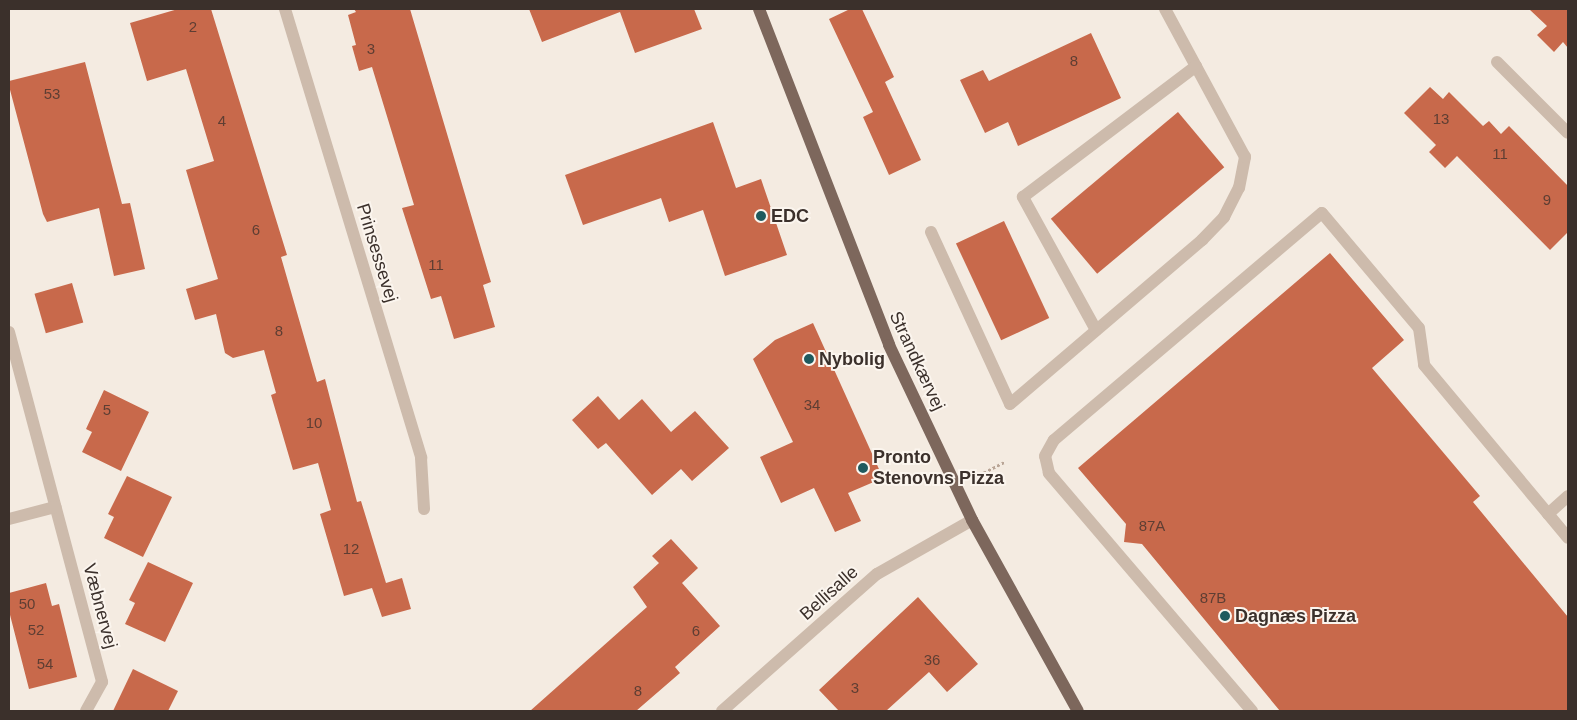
<!DOCTYPE html>
<html>
<head>
<meta charset="utf-8">
<style>
  body { margin:0 }
  #map { position:relative; width:1577px; height:720px; overflow:hidden; background:#f4ebe1; font-family:Helvetica,sans-serif }
  div>[style] { position:absolute }
  .building>* { inset:0; background:#c8694b; transform-origin:0 0 }
  .path>* { height:3px; margin-top:-1.5px; transform-origin:0; background:repeating-linear-gradient(90deg,#b9a596 0 2.5px,transparent 0 5px) }
  .minor>* { height:12px; margin:-6px; padding:0 6px; transform-origin:6px; border-radius:6px; background:#cdbbac }
  .major>* { height:12px; margin:-6px; padding:0 6px; transform-origin:6px; border-radius:6px; background:#7d675c }
  .dots>* { width:14px; height:14px; translate:-50% -50%; box-sizing:border-box; border:2px solid #fbf5ee; border-radius:50% }
  span { translate:-50% -50%; white-space:nowrap; text-align:center; line-height:1.15; -webkit-text-stroke:4px #fbf5ee; paint-order:stroke }
  .number-label { font-size:15px; color:#5e3e33 }
  .number-label span { -webkit-text-stroke-width:0 }
  .poi-label { font-size:18px; color:#3b302b; font-weight:700 }
  .left { translate:0 -50%; text-align:left }
  .street-label { font-size:18px; color:#3b302b }
  .frame { position:absolute; inset:0; border:10px solid #3b302b; pointer-events:none }
</style>
</head>
<body>
<div id="map">
  <div class="building">
    <div style="clip-path:polygon(178px 9px,211px 9px,287px 255px,281px 257px,317px 382px,325px 379px,357px 502px,361px 501px,386px 583px,402px 578px,411px 609px,382px 617px,372px 588px,344px 596px,320px 514px,331px 510px,318px 463px,293px 470px,271px 395px,276px 393px,264px 350px,233px 358px,225px 353px,216px 314px,195px 320px,186px 289px,218px 279px,186px 170px,214px 161px,186px 69px,147px 81px,130px 23px)"></div>
    <div style="clip-path:polygon(354px 9px,410px 9px,491px 282px,483px 285px,495px 327px,454px 339px,441px 296px,431px 299px,402px 208px,414px 205px,372px 67px,359px 71px,352px 46px,356px 45px,348px 15px,356px 12px)"></div>
    <div style="clip-path:polygon(529px 9px,694px 9px,702px 29px,635px 53px,620px 12px,542px 42px)"></div>
    <div style="clip-path:polygon(850px 9px,862px 9px,894px 77px,885px 82px,921px 160px,889px 175px,863px 117px,873px 112px,829px 19px)"></div>
    <div style="clip-path:polygon(1529px 9px,1568px 9px,1568px 48px,1563px 42px,1554px 52px,1537px 35px,1547px 26px)"></div>
    <div style="clip-path:polygon(1091px 33px,1121px 98px,1018px 146px,1008px 122px,985px 133px,960px 80px,983px 70px,989px 81px)"></div>
    <div style="clip-path:polygon(85px 62px,122px 204px,130px 203px,145px 269px,114px 276px,99px 208px,47px 222px,43px 214px,9px 86px,9px 81px)"></div>
    <div style="clip-path:polygon(1430px 87px,1443px 99px,1449px 92px,1483px 126px,1489px 121px,1501px 134px,1509px 126px,1568px 186px,1568px 232px,1550px 250px,1457px 156px,1445px 168px,1429px 152px,1436px 145px,1404px 113px)"></div>
    <div style="left:1178px;top:112px;width:72px;height:166px;rotate:50deg"></div>
    <div style="clip-path:polygon(713px 122px,736px 188px,761px 179px,787px 255px,725px 276px,703px 210px,669px 222px,661px 198px,583px 225px,565px 175px)"></div>
    <div style="left:1004px;top:221px;width:107px;height:53px;rotate:65deg"></div>
    <div style="clip-path:polygon(1330px 253px,1404px 340px,1372px 368px,1480px 496px,1473px 502px,1568px 617px,1568px 711px,1280px 711px,1142px 544px,1124px 542px,1126px 524px,1078px 468px)"></div>
    <div style="left:72px;top:283px;width:41px;height:39px;rotate:74deg"></div>
    <div style="clip-path:polygon(813px 323px,883px 478px,848px 493px,861px 521px,835px 532px,814px 488px,781px 503px,760px 457px,793px 442px,753px 359px,775px 340px)"></div>
    <div style="clip-path:polygon(104px 390px,149px 412px,121px 471px,82px 452px,92px 432px,86px 429px)"></div>
    <div style="clip-path:polygon(598px 396px,619px 420px,642px 399px,671px 432px,695px 411px,729px 448px,692px 481px,681px 469px,652px 495px,606px 443px,598px 449px,572px 420px)"></div>
    <div style="clip-path:polygon(127px 476px,172px 497px,143px 557px,104px 538px,114px 517px,108px 514px)"></div>
    <div style="clip-path:polygon(671px 539px,698px 568px,682px 583px,720px 626px,675px 667px,680px 673px,636px 711px,530px 711px,647px 607px,633px 587px,659px 563px,652px 556px)"></div>
    <div style="clip-path:polygon(148px 562px,193px 583px,165px 642px,125px 624px,135px 603px,129px 600px)"></div>
    <div style="clip-path:polygon(46px 583px,52px 606px,59px 604px,77px 677px,29px 689px,9px 611px,9px 593px)"></div>
    <div style="clip-path:polygon(918px 597px,978px 664px,947px 692px,929px 672px,886px 711px,839px 711px,819px 690px)"></div>
    <div style="clip-path:polygon(133px 669px,178px 691px,168px 711px,113px 711px)"></div>
  </div>
  <div class="path">
    <div style="left:975px;top:477px;width:33px;rotate:-27deg"></div>
  </div>
  <div class="minor">
    <div style="left:285px;top:9px;width:469px;rotate:73.1deg"></div>
    <div style="left:421px;top:458px;width:51px;rotate:86.6deg"></div>
    <div style="left:1497px;top:62px;width:100px;rotate:45deg"></div>
    <div style="left:931px;top:232px;width:189px;rotate:65.3deg"></div>
    <div style="left:1010px;top:404px;width:253px;rotate:-40.5deg"></div>
    <div style="left:1202px;top:240px;width:32px;rotate:-46deg"></div>
    <div style="left:1224px;top:217px;width:33px;rotate:-63deg"></div>
    <div style="left:1239px;top:188px;width:32px;rotate:-79deg"></div>
    <div style="left:1245px;top:157px;width:168px;rotate:-118.4deg"></div>
    <div style="left:1096px;top:330px;width:152px;rotate:-118.8deg"></div>
    <div style="left:1023px;top:197px;width:217px;rotate:-37.1deg"></div>
    <div style="left:9px;top:332px;width:362px;rotate:75.1deg"></div>
    <div style="left:102px;top:682px;width:33px;rotate:119deg"></div>
    <div style="left:1548px;top:514px;width:27px;rotate:-42deg"></div>
    <div style="left:9px;top:519px;width:48px;rotate:-14.6deg"></div>
    <div style="left:722px;top:711px;width:207px;rotate:-41.5deg"></div>
    <div style="left:877px;top:574px;width:109px;rotate:-29.6deg"></div>
    <div style="left:1252px;top:711px;width:313px;rotate:-130.5deg"></div>
    <div style="left:1049px;top:473px;width:17px;rotate:-103deg"></div>
    <div style="left:1045px;top:456px;width:18px;rotate:-61deg"></div>
    <div style="left:1054px;top:440px;width:351px;rotate:-40.3deg"></div>
    <div style="left:1322px;top:213px;width:150px;rotate:49.9deg"></div>
    <div style="left:1419px;top:328px;width:37px;rotate:82deg"></div>
    <div style="left:1424px;top:365px;width:225px;rotate:50.2deg"></div>
  </div>
  <div class="major">
    <div style="left:759px;top:9px;width:360px;rotate:68.8deg"></div>
    <div style="left:889px;top:345px;width:194px;rotate:64.6deg"></div>
    <div style="left:972px;top:520px;width:218px;rotate:61deg"></div>
  </div>
  <div class="dots">
    <div style="left:761px;top:216px;background:#1f5a5e"></div>
    <div style="left:809px;top:359px;background:#1f5a5e"></div>
    <div style="left:863px;top:468px;background:#1f5a5e"></div>
    <div style="left:1225px;top:616px;background:#1f5a5e"></div>
  </div>
  <div class="number-label">
    <span style="left:193px;top:27px">2</span>
    <span style="left:371px;top:49px">3</span>
    <span style="left:1074px;top:61px">8</span>
    <span style="left:52px;top:94px">53</span>
    <span style="left:1441px;top:119px">13</span>
    <span style="left:222px;top:121px">4</span>
    <span style="left:1500px;top:154px">11</span>
    <span style="left:1547px;top:200px">9</span>
    <span style="left:256px;top:230px">6</span>
    <span style="left:436px;top:265px">11</span>
    <span style="left:279px;top:331px">8</span>
    <span style="left:812px;top:405px">34</span>
    <span style="left:107px;top:410px">5</span>
    <span style="left:314px;top:423px">10</span>
    <span style="left:1152px;top:526px">87A</span>
    <span style="left:351px;top:549px">12</span>
    <span style="left:1213px;top:598px">87B</span>
    <span style="left:27px;top:604px">50</span>
    <span style="left:36px;top:630px">52</span>
    <span style="left:696px;top:631px">6</span>
    <span style="left:932px;top:660px">36</span>
    <span style="left:45px;top:664px">54</span>
    <span style="left:855px;top:688px">3</span>
    <span style="left:638px;top:691px">8</span>
  </div>
  <div class="poi-label">
    <span class="left" style="left:771px;top:216px">EDC</span>
    <span class="left" style="left:819px;top:359px">Nybolig</span>
    <span class="left" style="left:873px;top:468px">Pronto<br>Stenovns Pizza</span>
    <span class="left" style="left:1235px;top:616px">Dagnæs Pizza</span>
  </div>
  <div class="street-label">
    <span style="left:377px;top:253px;rotate:73deg">Prinsessevej</span>
    <span style="left:917px;top:361px;rotate:65deg">Strandkærvej</span>
    <span style="left:829px;top:593px;rotate:-42deg">Bellisalle</span>
    <span style="left:100px;top:606px;rotate:75deg">Væbnervej</span>
  </div>
  <div class="frame"></div>
</div>
</body>
</html>
